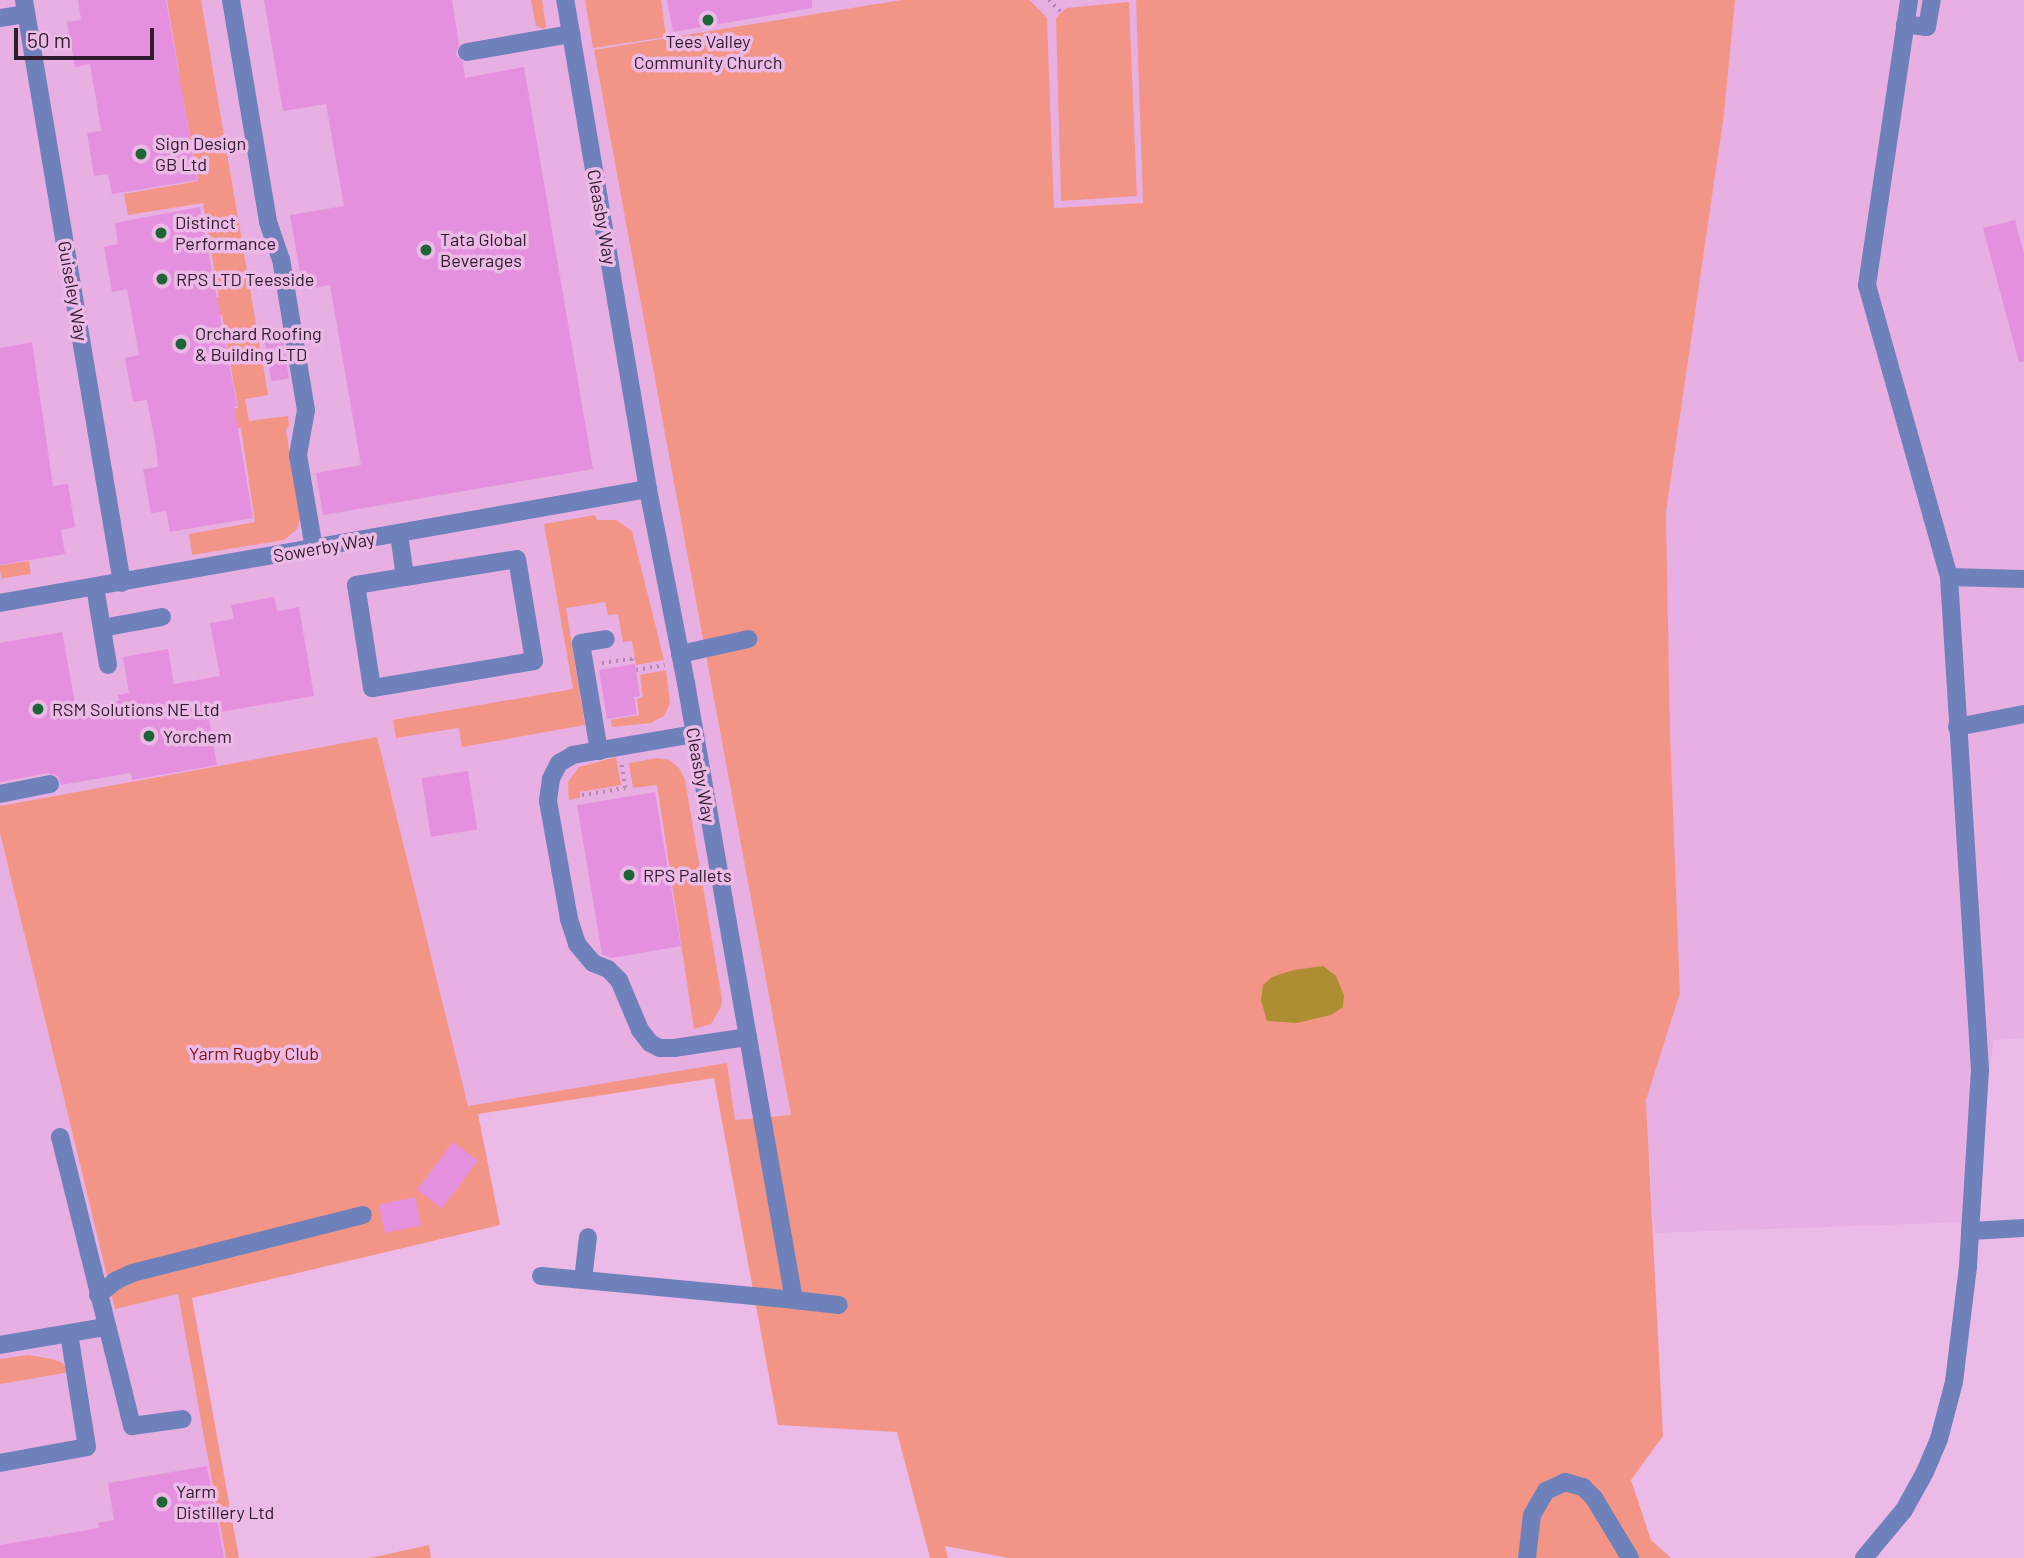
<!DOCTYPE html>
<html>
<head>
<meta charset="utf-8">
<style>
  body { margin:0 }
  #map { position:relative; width:2024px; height:1558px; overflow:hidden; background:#ecbae7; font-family:Barlow,sans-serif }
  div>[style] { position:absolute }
  .built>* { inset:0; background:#e7afe2 }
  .green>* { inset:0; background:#f39586; transform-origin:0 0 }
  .water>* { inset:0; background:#ae8e33 }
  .building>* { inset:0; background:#e590de; transform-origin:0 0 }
  .path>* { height:3.5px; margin-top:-1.75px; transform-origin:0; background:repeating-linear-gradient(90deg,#b189ad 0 2px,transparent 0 7px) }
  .minor>* { height:18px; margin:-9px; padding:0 9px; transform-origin:9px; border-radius:9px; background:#6e81bb }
  .dots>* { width:19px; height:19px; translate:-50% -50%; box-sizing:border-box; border:4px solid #ecbae7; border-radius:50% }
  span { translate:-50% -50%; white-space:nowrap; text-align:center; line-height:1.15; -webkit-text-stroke:7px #ecbae7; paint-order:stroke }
  .poi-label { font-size:18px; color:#2e1b2c }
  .left { translate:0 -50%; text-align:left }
  .street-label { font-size:18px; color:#2e1b2c }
  .park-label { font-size:18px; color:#7c160e }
  .scale { position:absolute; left:14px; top:28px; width:140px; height:32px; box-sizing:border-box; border:4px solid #2e1b2c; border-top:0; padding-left:9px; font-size:21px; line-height:24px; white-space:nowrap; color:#2e1b2c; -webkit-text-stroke:5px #ecbae7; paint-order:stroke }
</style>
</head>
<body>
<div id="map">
  <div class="built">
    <div style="clip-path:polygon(0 0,901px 0,594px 51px,791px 1115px,735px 1120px,727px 1064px,468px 1106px,377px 738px,0 806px)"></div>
    <div style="clip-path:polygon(1030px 0,1136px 0,1143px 203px,1054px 208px,1047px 18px)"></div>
    <div style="clip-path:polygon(1735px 0,2024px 0,2024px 1038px,1994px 1040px,1966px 1222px,1654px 1233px,1646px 1099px,1680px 993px,1670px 731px,1666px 512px,1724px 114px)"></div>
    <div style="clip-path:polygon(0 833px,115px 1308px,178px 1294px,226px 1558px,0 1558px)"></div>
  </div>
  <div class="green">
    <div style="clip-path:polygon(167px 0,201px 0,268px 395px,245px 399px,249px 421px,288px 416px,289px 426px,286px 430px,300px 519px,297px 529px,284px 540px,192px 555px,189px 534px,255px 522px,241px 428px,200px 435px,163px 421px,238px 408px,222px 315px,184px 321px,142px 311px,219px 297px,203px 203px,128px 215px,124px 194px,198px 181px,182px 93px,114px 104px,111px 83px,179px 72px)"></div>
    <div style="clip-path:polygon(531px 0,542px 0,546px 26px,544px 29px,536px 26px)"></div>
    <div style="clip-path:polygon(585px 0,661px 0,666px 37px,593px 48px)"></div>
    <div style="clip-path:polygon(901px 0,1030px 0,1047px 18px,1054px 208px,1143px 203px,1136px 0,1735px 0,1724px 114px,1666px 512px,1670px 731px,1680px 993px,1646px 1100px,1663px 1436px,1631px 1480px,1651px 1540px,1671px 1558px,1009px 1558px,945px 1546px,948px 1558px,930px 1558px,897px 1432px,778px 1425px,714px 1078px,478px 1114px,500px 1225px,192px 1298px,239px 1558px,226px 1558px,178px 1294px,115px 1309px,0 833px,0 806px,377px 737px,468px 1106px,727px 1063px,735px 1120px,791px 1115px,594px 50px)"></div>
    <div style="clip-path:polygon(1129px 2px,1137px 196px,1061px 201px,1056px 18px,1066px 8px)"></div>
    <div style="clip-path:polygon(595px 515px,597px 520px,616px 520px,632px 531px,664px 660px,636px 665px,632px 641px,623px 642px,618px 614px,608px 615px,605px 602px,566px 608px,585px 725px,462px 747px,459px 728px,396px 738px,393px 720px,573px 689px,544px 524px)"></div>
    <div style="left:29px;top:561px;width:13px;height:30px;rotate:81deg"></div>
    <div style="clip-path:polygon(666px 670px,670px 703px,664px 716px,651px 723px,612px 727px,611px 720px,639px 715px,637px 699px,643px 697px,640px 675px)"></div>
    <div style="clip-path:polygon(616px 757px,621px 785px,580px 792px,580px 798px,569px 800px,568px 782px,579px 767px)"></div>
    <div style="clip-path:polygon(657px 758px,669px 760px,679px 768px,685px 780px,722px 999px,721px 1007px,711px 1024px,694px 1029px,657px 785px,633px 788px,629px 763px)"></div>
    <div style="clip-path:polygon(28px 1355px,53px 1359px,62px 1363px,70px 1372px,0 1384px,0 1359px)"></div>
    <div style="clip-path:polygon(429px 1545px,431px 1558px,370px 1558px)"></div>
  </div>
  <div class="water">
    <div style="clip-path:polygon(1323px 966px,1336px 976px,1344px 995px,1343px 1007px,1331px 1015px,1297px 1023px,1267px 1021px,1261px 1000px,1263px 985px,1272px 977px,1294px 970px)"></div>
  </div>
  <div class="building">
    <div style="clip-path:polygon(78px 0,166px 0,197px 180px,112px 194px,108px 174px,94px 176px,87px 133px,101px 131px,96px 99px,90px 64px,75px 67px,67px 22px,81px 20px)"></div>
    <div style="clip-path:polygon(264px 0,452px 0,459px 44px,456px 55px,463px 62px,465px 78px,524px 67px,593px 469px,323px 515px,316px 473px,361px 465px,330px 285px,303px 290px,290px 215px,344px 206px,326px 104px,283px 111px)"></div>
    <div style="clip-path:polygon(667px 0,812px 0,812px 8px,673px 32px)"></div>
    <div style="clip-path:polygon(200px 207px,237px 406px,234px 406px,253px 518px,170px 532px,166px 511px,151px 513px,143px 469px,158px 467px,156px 447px,147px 400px,133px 402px,125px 358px,139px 355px,127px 289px,112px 292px,104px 247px,118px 244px,115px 223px)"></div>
    <div style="clip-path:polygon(2015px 220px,2024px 254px,2024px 362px,2019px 362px,1983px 228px)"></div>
    <div style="left:282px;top:334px;width:45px;height:18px;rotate:81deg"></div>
    <div style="clip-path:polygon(32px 342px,53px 486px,68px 484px,75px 527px,61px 530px,65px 554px,0 565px,0 348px)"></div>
    <div style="clip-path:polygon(274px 597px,277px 611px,299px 607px,314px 696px,208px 714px,217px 765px,132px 780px,131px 773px,61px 785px,58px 776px,48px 773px,0 782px,0 643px,62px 632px,76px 708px,119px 701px,118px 695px,129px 693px,123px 657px,168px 649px,174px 684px,220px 676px,210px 623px,234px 619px,231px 605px)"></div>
    <div style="clip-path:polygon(635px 664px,640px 696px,634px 697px,637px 714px,607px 719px,599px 670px)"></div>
    <div style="left:468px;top:771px;width:59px;height:47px;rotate:81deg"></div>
    <div style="clip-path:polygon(655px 792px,681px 946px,611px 958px,602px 954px,577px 805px)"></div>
    <div style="left:453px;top:1142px;width:31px;height:60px;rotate:37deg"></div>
    <div style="left:415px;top:1197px;width:29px;height:37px;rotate:78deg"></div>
    <div style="clip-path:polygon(207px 1466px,224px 1558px,0 1558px,0 1545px,99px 1528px,98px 1523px,114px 1520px,108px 1483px)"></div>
  </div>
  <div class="path">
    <div style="left:1049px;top:0;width:17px;rotate:45deg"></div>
    <div style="left:602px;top:663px;width:30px;rotate:-8deg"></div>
    <div style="left:632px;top:659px;width:5px;rotate:79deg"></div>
    <div style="left:636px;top:670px;width:29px;rotate:-10deg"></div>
    <div style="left:582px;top:795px;width:44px;rotate:-9.2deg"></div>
    <div style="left:625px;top:788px;width:26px;rotate:-99deg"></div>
  </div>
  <div class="minor">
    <div style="left:24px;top:0;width:591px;rotate:80.46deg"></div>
    <div style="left:231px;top:0;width:225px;rotate:80.5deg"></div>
    <div style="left:268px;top:222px;width:39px;rotate:71deg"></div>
    <div style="left:281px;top:259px;width:153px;rotate:80.6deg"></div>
    <div style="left:306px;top:410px;width:46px;rotate:100.1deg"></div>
    <div style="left:298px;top:455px;width:95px;rotate:80.3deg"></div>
    <div style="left:0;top:18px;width:26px;rotate:-9deg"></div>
    <div style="left:1905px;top:24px;width:22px;rotate:8deg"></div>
    <div style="left:1927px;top:27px;width:27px;rotate:-80deg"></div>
    <div style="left:467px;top:52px;width:106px;rotate:-9.8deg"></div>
    <div style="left:399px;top:534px;width:43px;rotate:82.1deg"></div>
    <div style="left:405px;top:577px;width:113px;rotate:-9.1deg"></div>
    <div style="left:517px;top:559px;width:103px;rotate:80.5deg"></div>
    <div style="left:534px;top:661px;width:164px;rotate:170.5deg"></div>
    <div style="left:372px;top:688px;width:104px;rotate:-98.8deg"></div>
    <div style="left:356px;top:585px;width:50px;rotate:-9.3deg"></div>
    <div style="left:1949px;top:577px;width:75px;rotate:1.5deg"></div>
    <div style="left:95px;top:587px;width:79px;rotate:80.5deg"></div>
    <div style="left:0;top:603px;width:658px;rotate:-9.98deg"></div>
    <div style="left:102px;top:628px;width:61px;rotate:-10.4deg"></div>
    <div style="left:680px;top:654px;width:70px;rotate:-12.4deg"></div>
    <div style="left:1957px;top:727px;width:68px;rotate:-11deg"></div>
    <div style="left:694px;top:734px;width:123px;rotate:170.2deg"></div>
    <div style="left:573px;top:755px;width:16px;rotate:150deg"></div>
    <div style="left:559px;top:763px;width:18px;rotate:117deg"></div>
    <div style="left:551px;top:779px;width:22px;rotate:98deg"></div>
    <div style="left:548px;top:801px;width:120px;rotate:79.9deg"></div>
    <div style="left:569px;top:919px;width:26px;rotate:72deg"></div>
    <div style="left:577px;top:944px;width:25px;rotate:50deg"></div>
    <div style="left:593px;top:963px;width:16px;rotate:22deg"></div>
    <div style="left:608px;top:969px;width:16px;rotate:45deg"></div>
    <div style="left:619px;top:980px;width:54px;rotate:67.2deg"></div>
    <div style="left:640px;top:1030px;width:16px;rotate:52deg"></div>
    <div style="left:650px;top:1043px;width:11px;rotate:27deg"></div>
    <div style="left:660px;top:1048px;width:14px"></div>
    <div style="left:674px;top:1048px;width:75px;rotate:-8.5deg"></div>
    <div style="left:599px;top:751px;width:109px;rotate:-99.5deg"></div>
    <div style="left:581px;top:643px;width:25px;rotate:-9deg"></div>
    <div style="left:0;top:794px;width:51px;rotate:-11.3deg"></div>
    <div style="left:60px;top:1137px;width:298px;rotate:76deg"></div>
    <div style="left:132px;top:1426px;width:51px;rotate:-7.8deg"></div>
    <div style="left:1970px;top:1231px;width:54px;rotate:-3.2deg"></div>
    <div style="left:541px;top:1276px;width:254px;rotate:5.4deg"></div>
    <div style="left:794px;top:1300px;width:626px;rotate:-99.93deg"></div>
    <div style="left:686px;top:683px;width:198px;rotate:-101.1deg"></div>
    <div style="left:648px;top:489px;width:496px;rotate:-99.6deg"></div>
    <div style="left:583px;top:1280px;width:43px;rotate:-83.4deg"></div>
    <div style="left:98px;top:1295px;width:22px;rotate:-39deg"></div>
    <div style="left:115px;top:1281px;width:19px;rotate:-25deg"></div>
    <div style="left:132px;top:1273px;width:238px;rotate:-14.1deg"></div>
    <div style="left:794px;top:1300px;width:45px;rotate:6.3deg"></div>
    <div style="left:0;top:1345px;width:107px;rotate:-9.7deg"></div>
    <div style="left:0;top:1463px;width:88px;rotate:-10.4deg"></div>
    <div style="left:87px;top:1447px;width:115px;rotate:-99deg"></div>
    <div style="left:1527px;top:1558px;width:43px;rotate:-83.4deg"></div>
    <div style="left:1532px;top:1515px;width:28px;rotate:-60deg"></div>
    <div style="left:1546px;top:1491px;width:21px;rotate:-25deg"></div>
    <div style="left:1565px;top:1482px;width:19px;rotate:16deg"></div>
    <div style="left:1583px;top:1487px;width:16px;rotate:45deg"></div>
    <div style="left:1594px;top:1498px;width:70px;rotate:59deg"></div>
    <div style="left:1864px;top:1558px;width:62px;rotate:-50.2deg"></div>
    <div style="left:1904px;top:1510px;width:43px;rotate:-61.1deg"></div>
    <div style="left:1925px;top:1472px;width:36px;rotate:-67deg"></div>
    <div style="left:1939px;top:1439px;width:59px;rotate:-75.3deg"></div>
    <div style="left:1954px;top:1382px;width:117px;rotate:-83.1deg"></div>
    <div style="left:1968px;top:1266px;width:196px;rotate:-86.5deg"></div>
    <div style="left:1980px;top:1070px;width:494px;rotate:-93.6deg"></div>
    <div style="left:1949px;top:577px;width:303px;rotate:-105.7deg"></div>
    <div style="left:1867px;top:285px;width:288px;rotate:-81.6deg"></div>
  </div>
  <div class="dots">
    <div style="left:708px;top:20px;background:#1d6633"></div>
    <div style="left:141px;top:154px;background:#1d6633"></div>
    <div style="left:161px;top:233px;background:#1d6633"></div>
    <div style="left:426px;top:250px;background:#1d6633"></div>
    <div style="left:162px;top:279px;background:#1d6633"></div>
    <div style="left:181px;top:344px;background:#1d6633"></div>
    <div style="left:38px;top:709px;background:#1d6633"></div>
    <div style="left:149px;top:736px;background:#1d6633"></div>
    <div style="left:629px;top:875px;background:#1d6633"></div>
    <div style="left:162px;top:1502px;background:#1d6633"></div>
  </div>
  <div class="poi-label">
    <span style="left:708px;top:52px">Tees Valley<br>Community Church</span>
    <span class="left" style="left:155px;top:154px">Sign Design<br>GB Ltd</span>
    <span class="left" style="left:175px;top:233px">Distinct<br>Performance</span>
    <span class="left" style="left:440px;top:250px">Tata Global<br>Beverages</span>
    <span class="left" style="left:176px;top:279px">RPS LTD Teesside</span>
    <span class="left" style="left:195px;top:344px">Orchard Roofing<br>&amp; Building LTD</span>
    <span class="left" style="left:52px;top:709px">RSM Solutions NE Ltd</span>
    <span class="left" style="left:163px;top:736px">Yorchem</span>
    <span class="left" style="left:643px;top:875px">RPS Pallets</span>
    <span class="left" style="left:176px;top:1502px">Yarm<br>Distillery Ltd</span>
  </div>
  <div class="street-label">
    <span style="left:602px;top:217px;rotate:80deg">Cleasby Way</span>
    <span style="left:73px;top:291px;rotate:80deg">Guiseley Way</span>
    <span style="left:324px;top:547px;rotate:-10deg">Sowerby Way</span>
    <span style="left:701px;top:775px;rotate:80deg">Cleasby Way</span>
  </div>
  <div class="park-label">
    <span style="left:254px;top:1053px">Yarm Rugby Club</span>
  </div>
  <div class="scale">50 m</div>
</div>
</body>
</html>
